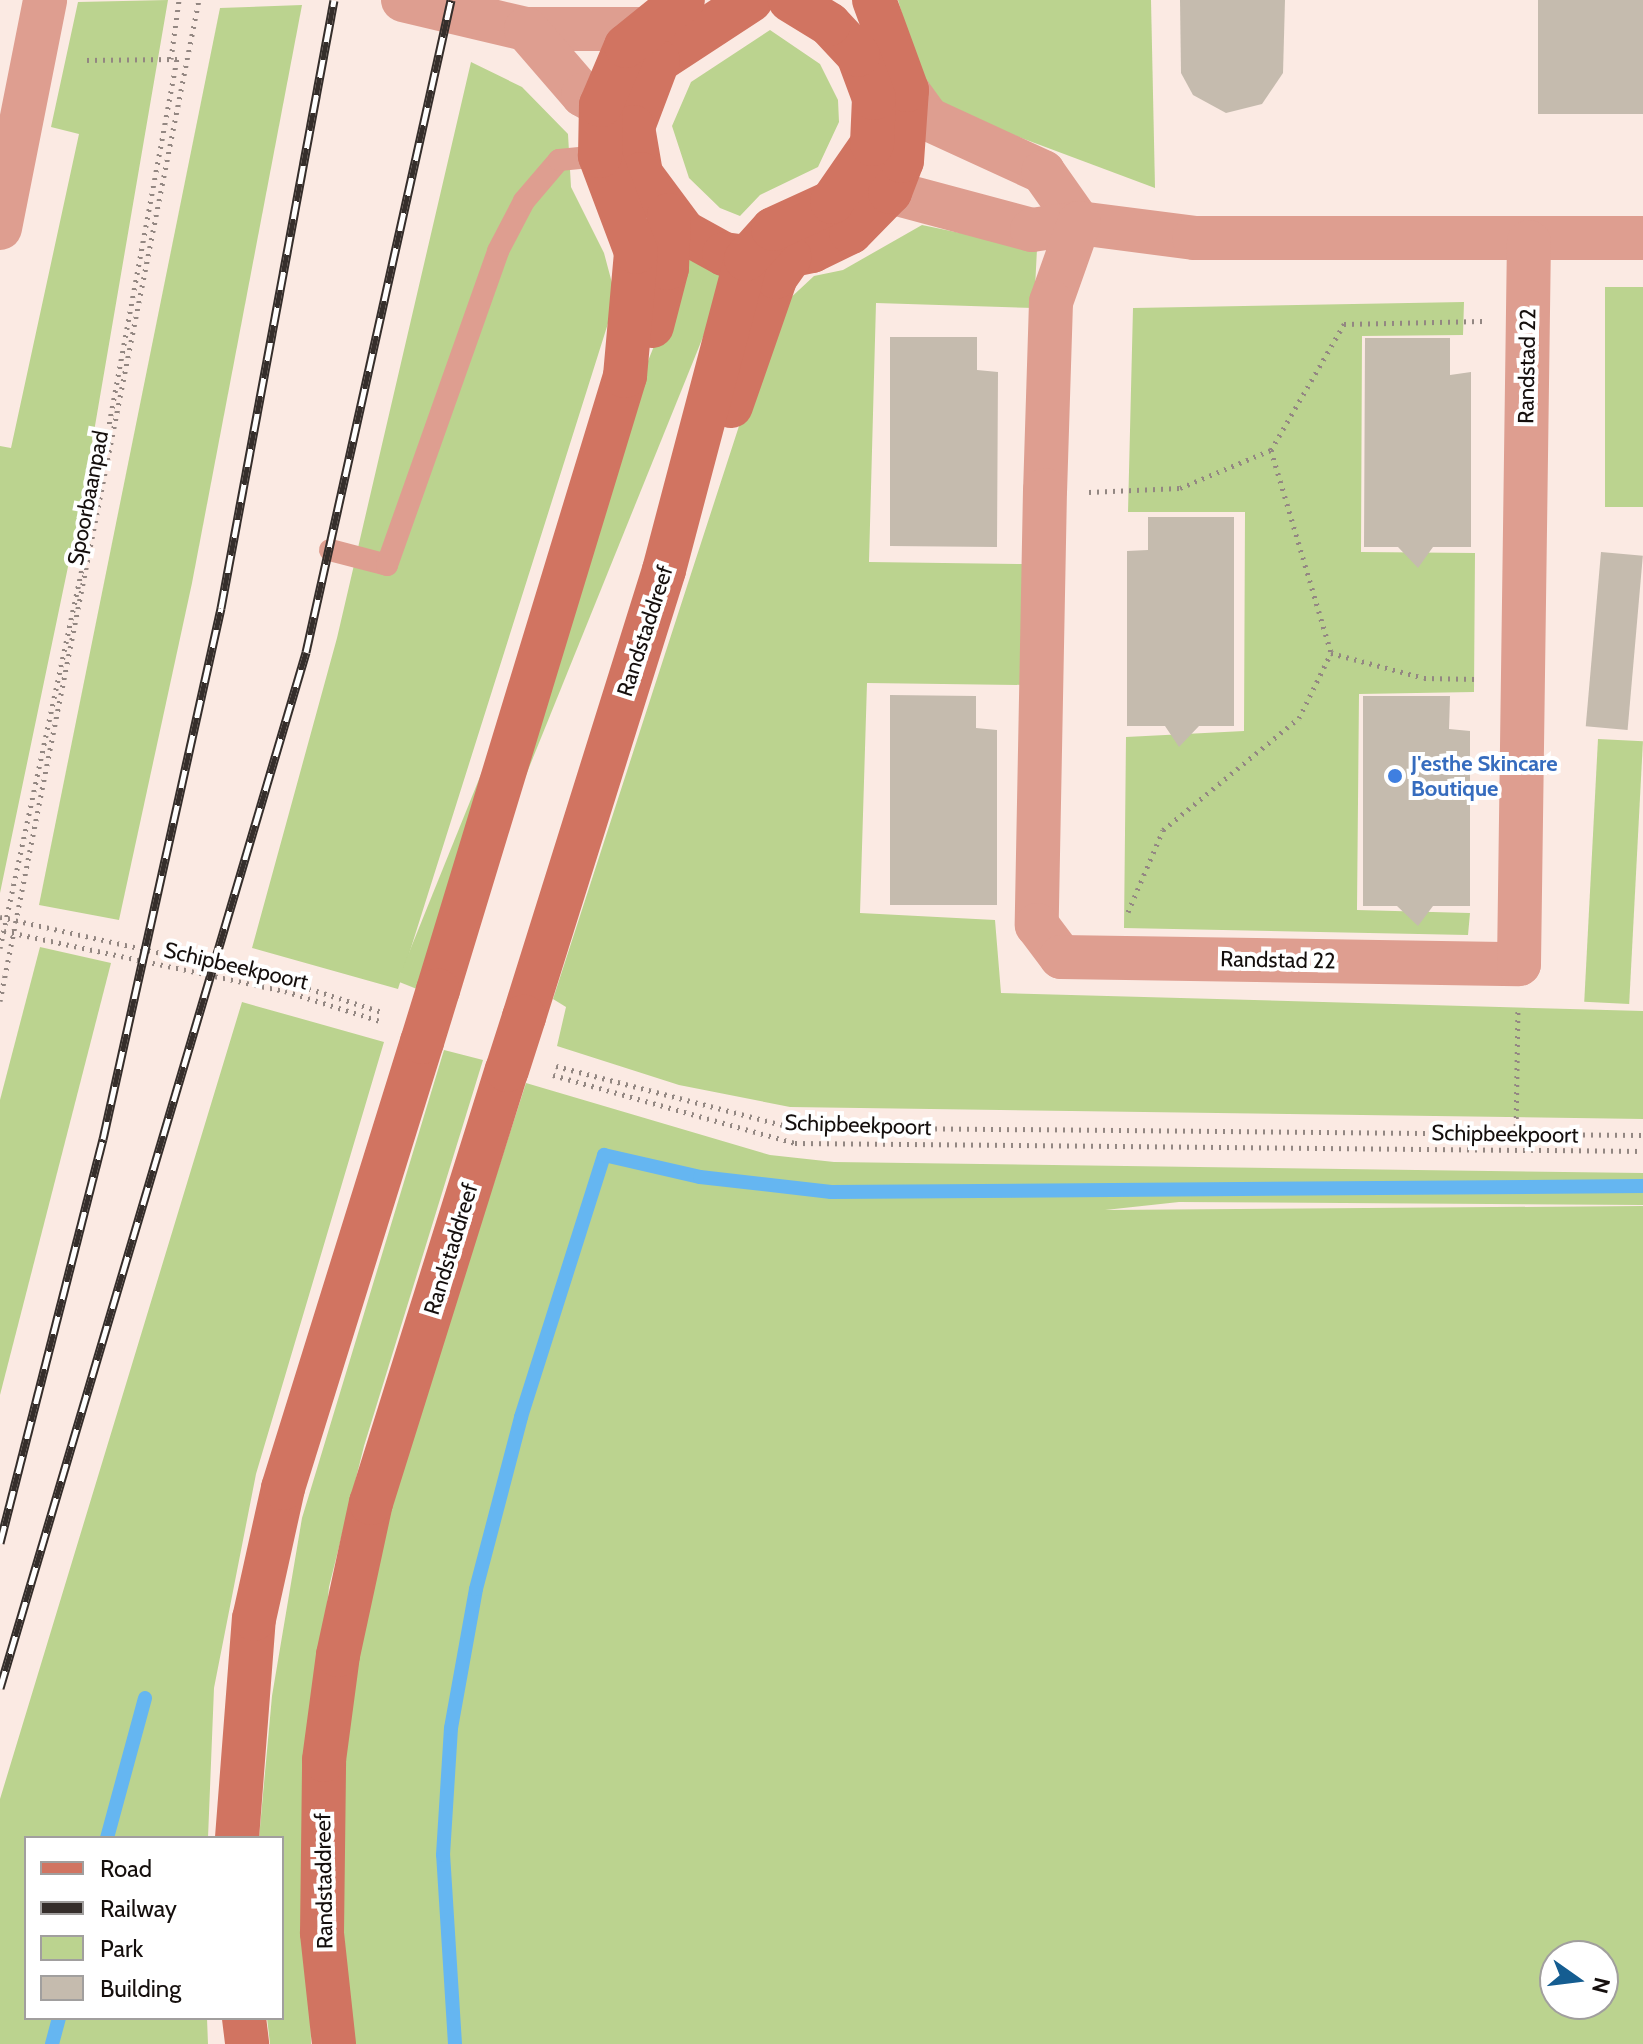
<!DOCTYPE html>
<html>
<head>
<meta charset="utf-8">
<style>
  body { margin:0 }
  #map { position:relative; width:1643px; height:2044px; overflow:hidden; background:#fbeae3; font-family:Cabin,sans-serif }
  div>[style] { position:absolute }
  .green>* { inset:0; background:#bbd38f; transform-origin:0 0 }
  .stream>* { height:14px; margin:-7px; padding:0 7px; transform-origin:7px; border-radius:7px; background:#65b6f1 }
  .building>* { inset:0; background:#c5bbae; transform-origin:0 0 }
  .path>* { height:5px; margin-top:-2.5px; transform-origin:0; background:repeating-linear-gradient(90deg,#938782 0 2px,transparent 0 8px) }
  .service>* { height:22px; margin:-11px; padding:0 11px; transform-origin:11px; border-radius:11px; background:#de9e90 }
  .minor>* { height:44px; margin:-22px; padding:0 22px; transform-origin:22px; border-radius:22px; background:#de9e90 }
  .secondary>* { height:44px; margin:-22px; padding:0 22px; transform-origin:22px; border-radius:22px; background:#d17461 }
  .rail>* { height:9px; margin-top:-4.5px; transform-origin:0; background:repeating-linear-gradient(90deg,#fff 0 18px,#352e2b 0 36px); box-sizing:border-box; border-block:2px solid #352e2b }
  .secondary-bridge>* { height:44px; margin:-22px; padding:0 22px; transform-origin:22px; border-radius:22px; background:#d17461 }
  .dots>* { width:22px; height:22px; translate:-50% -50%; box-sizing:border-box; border:4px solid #fff; border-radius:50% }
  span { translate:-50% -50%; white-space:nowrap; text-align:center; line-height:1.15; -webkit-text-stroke:8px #fff; paint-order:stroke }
  .street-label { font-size:22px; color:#150f0d }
  .shop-label { font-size:22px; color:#366cbe; font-weight:700 }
  .left { translate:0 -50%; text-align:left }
  .legend { position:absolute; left:24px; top:1836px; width:260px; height:184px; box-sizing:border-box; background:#fff; border:2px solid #a19f9e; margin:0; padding:10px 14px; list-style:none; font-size:24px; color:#150f0d }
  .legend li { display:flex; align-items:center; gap:16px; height:40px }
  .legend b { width:40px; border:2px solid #a19f9e }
  .north { position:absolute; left:1539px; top:1940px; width:80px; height:80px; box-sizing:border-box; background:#fff; border:2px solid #a19f9e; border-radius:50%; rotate:104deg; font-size:22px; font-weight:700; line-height:32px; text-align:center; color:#150f0d }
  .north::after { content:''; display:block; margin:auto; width:28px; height:36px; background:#155d91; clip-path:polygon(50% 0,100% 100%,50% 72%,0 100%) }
</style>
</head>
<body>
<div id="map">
  <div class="green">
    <div style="clip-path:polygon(168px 0,84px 490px,0 893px,0 446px,11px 448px,79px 134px,51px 127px,78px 2px)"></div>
    <div style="clip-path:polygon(898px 0,1151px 0,1155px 188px,947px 110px,920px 76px)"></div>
    <div style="clip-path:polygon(302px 5px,192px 583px,119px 920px,39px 905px,220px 8px)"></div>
    <div style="clip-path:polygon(770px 30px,820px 64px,838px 100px,839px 122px,818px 167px,760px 195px,740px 216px,720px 208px,689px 178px,672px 126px,691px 82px)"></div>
    <div style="clip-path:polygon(471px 62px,522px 87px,568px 134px,571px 187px,604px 253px,616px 298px,398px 989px,252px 948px,337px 638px)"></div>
    <div style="clip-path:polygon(922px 225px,1037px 249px,1034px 308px,876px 303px,869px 562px,1024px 564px,1026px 685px,867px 683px,860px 913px,995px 920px,1001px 993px,1643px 1011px,1643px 1119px,790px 1107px,679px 1085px,557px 1046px,566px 1007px,553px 999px,764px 349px,785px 303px,814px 276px,843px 270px)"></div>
    <div style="left:690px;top:257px;width:42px;height:781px;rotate:22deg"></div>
    <div style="left:1643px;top:287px;width:220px;height:38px;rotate:90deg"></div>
    <div style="clip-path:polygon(1464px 302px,1463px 335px,1362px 336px,1361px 552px,1475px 553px,1474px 692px,1359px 694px,1357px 910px,1470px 913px,1468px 935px,1124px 928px,1126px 737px,1244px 731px,1245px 512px,1128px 512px,1133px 308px)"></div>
    <div style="left:1598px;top:739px;width:45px;height:263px;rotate:3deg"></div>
    <div style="clip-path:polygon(40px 947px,111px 963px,0 1395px,0 1100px)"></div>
    <div style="clip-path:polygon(242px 1002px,384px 1042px,256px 1474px,214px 1688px,208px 1838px,26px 1838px,26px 2018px,207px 2018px,208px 2044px,0 2044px,0 1799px)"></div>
    <div style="clip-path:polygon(444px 1050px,483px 1060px,364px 1446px,329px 1587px,307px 1802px,311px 2044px,270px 2044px,267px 2018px,282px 2018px,282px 1838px,259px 1838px,272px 1696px,302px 1518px)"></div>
    <div style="clip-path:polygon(evenodd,526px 1083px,770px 1155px,834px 1162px,1643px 1173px,1643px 1205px,1179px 1202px,1105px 1210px,1643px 1206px,1643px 2044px,355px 2044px,343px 1929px,345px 1762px,363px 1627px,398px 1479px,526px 1083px,1555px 1956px,1603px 1956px,1603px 2004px,1555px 2004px,1555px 1956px)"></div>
  </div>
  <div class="stream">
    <div style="left:107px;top:1838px;width:145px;rotate:-74.8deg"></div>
    <div style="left:52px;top:2044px;width:27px;rotate:-75deg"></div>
    <div style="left:455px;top:2044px;width:189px;rotate:-93.6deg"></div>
    <div style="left:443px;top:1855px;width:127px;rotate:-86.4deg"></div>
    <div style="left:451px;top:1728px;width:141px;rotate:-79.8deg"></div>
    <div style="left:476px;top:1589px;width:178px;rotate:-75.3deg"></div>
    <div style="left:521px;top:1417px;width:275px;rotate:-72.4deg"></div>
    <div style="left:604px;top:1155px;width:98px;rotate:12.9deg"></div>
    <div style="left:700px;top:1177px;width:132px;rotate:6.5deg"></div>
    <div style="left:831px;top:1192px;width:812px;rotate:-0.42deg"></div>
  </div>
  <div class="building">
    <div style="clip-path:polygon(1180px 0,1285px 0,1283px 73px,1262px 104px,1226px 113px,1193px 95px,1181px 73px)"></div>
    <div style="left:1538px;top:0;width:105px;height:114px"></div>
    <div style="clip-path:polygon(890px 337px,977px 337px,977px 370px,998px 372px,997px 547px,890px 546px)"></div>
    <div style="clip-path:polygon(1365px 338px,1450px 338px,1450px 375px,1471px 372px,1471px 547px,1433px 547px,1418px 568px,1398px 547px,1364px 547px)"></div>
    <div style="clip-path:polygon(1148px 517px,1234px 517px,1234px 726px,1199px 726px,1179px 747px,1165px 726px,1127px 726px,1127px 551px,1148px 550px)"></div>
    <div style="left:1601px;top:552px;width:42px;height:175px;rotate:5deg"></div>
    <div style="clip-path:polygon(890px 695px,976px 696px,976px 728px,997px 730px,997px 905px,890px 905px)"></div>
    <div style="clip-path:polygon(1363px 696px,1450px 696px,1449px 729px,1470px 731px,1470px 906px,1433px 906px,1418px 926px,1397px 906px,1363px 906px)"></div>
  </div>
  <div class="path">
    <div style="left:171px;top:59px;width:60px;rotate:-82.3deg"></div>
    <div style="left:1271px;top:450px;width:212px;rotate:73.5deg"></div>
    <div style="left:1331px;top:653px;width:96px;rotate:15deg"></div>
    <div style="left:1424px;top:678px;width:54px;rotate:1.1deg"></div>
    <div style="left:1089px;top:492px;width:91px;rotate:-2.5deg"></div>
    <div style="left:1180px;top:488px;width:99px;rotate:-22.7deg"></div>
    <div style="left:1271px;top:450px;width:146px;rotate:-59.9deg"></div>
    <div style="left:1344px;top:324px;width:139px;rotate:-1.2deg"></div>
    <div style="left:1128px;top:912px;width:89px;rotate:-66.9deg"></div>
    <div style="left:1163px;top:830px;width:176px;rotate:-39.5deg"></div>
    <div style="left:1299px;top:718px;width:72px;rotate:-63.8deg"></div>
    <div style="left:0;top:917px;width:293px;rotate:12.6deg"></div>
    <div style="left:286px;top:981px;width:101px;rotate:17.9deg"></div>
    <div style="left:4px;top:931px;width:287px;rotate:12.1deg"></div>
    <div style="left:285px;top:991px;width:100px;rotate:17.5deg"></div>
    <div style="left:0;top:948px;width:392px;rotate:-77.8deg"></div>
    <div style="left:83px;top:565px;width:515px;rotate:-79.48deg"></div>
    <div style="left:177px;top:59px;width:96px;rotate:179.4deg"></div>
    <div style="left:0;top:1001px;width:1021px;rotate:-78.76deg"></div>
    <div style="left:556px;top:1066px;width:243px;rotate:14.6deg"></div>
    <div style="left:791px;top:1127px;width:852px;rotate:0.54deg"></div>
    <div style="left:553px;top:1075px;width:251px;rotate:15.7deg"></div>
    <div style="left:795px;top:1143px;width:848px;rotate:0.54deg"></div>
    <div style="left:1516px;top:1134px;width:125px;rotate:-89.1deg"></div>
  </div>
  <div class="service">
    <div style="left:330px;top:550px;width:59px;rotate:14.7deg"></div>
    <div style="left:387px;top:565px;width:333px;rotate:-70.5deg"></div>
    <div style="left:498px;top:251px;width:56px;rotate:-62.5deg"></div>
    <div style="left:524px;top:201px;width:54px;rotate:-49.5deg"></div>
    <div style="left:559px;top:160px;width:41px;rotate:-5.6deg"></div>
  </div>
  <div class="minor">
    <div style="left:403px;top:0;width:126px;rotate:13.3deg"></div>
    <div style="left:526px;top:29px;width:114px"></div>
    <div style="left:526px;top:29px;width:87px;rotate:49.2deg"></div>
    <div style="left:583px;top:95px;width:21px;rotate:29deg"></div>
    <div style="left:907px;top:90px;width:36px;rotate:54deg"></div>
    <div style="left:928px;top:119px;width:127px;rotate:24.7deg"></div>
    <div style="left:1043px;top:172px;width:62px;rotate:54.8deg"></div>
    <div style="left:890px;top:192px;width:147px;rotate:15deg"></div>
    <div style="left:1032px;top:230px;width:48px;rotate:-8.5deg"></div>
    <div style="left:1079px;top:223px;width:116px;rotate:7.4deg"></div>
    <div style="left:1194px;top:238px;width:449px"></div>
    <div style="left:1079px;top:223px;width:84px;rotate:109.5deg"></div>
    <div style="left:1051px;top:302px;width:188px;rotate:91.8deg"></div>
    <div style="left:1045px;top:490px;width:435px;rotate:91.1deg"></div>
    <div style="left:1037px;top:925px;width:40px;rotate:53deg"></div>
    <div style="left:1061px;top:957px;width:458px;rotate:0.9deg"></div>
    <div style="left:1519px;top:964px;width:722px;rotate:-89.21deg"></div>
    <div style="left:0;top:228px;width:232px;rotate:-78.8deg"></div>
  </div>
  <div class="secondary">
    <div style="left:751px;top:0;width:111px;rotate:146.7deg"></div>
    <div style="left:658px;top:61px;width:71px;rotate:110.7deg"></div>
    <div style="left:633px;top:127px;width:48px;rotate:80.3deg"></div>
    <div style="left:641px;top:174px;width:72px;rotate:53.4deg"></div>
    <div style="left:684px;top:232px;width:46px;rotate:28.8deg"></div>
    <div style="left:724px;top:254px;width:45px;rotate:7.6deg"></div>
    <div style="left:769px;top:260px;width:44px;rotate:-11.8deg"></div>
    <div style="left:812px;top:251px;width:43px;rotate:-26deg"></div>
    <div style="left:851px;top:232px;width:56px;rotate:-45.7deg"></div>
    <div style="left:890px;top:192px;width:33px;rotate:-69deg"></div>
    <div style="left:902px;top:161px;width:71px;rotate:-86deg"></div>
    <div style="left:907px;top:90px;width:96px;rotate:-110.1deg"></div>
    <div style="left:652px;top:326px;width:60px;rotate:-75.5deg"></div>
    <div style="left:667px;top:268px;width:53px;rotate:-87.8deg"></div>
    <div style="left:731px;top:406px;width:137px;rotate:-70.8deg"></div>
    <div style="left:776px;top:277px;width:24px;rotate:-55deg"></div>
    <div style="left:438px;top:990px;width:642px;rotate:-73.06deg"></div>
    <div style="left:625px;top:376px;width:124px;rotate:-84.9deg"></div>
    <div style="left:636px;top:252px;width:103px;rotate:-110.6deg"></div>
    <div style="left:600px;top:156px;width:51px;rotate:-88.9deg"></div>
    <div style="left:601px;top:105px;width:64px;rotate:-67deg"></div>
    <div style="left:626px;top:46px;width:73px;rotate:-38.9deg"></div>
    <div style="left:524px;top:1017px;width:468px;rotate:-72.6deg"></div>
    <div style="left:664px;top:570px;width:322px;rotate:-75.2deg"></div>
    <div style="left:746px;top:259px;width:40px;rotate:-48deg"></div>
    <div style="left:773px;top:229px;width:65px;rotate:-24.6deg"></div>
    <div style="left:832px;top:202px;width:70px;rotate:-55.4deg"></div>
    <div style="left:872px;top:144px;width:46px;rotate:-87.5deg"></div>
    <div style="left:874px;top:98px;width:46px;rotate:-110.4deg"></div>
    <div style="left:858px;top:55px;width:42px;rotate:-133.1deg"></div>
    <div style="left:829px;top:24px;width:46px;rotate:-148.4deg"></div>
    <div style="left:237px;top:1838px;width:220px;rotate:-85.6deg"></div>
    <div style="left:254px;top:1619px;width:134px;rotate:-77.5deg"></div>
    <div style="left:283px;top:1488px;width:467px;rotate:-72.7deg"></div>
    <div style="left:244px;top:2018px;width:26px;rotate:83deg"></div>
    <div style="left:334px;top:2044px;width:112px;rotate:-96.2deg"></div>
    <div style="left:322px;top:1933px;width:173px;rotate:-89.3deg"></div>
    <div style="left:324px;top:1760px;width:106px;rotate:-82.4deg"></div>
    <div style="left:338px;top:1655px;width:156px;rotate:-77.8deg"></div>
    <div style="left:371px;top:1503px;width:454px;rotate:-72.6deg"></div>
  </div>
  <div class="rail">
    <div style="left:0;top:1543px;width:417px;rotate:-75.7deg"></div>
    <div style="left:103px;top:1139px;width:544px;rotate:-77.47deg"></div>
    <div style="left:221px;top:608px;width:618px;rotate:-79.47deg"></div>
    <div style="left:0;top:1688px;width:1080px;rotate:-73.54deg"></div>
    <div style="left:306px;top:652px;width:668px;rotate:-77.46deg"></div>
  </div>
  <div class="secondary-bridge">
    <div style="left:422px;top:1042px;width:54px;rotate:-72.9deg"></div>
    <div style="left:507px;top:1070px;width:56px;rotate:-72.2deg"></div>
  </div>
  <div class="dots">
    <div style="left:1395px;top:776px;background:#3f7fe0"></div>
  </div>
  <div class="street-label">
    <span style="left:1527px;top:366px;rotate:-89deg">Randstad 22</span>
    <span style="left:88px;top:498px;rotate:-79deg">Spoorbaanpad</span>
    <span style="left:645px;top:631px;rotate:-72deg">Randstaddreef</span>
    <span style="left:1278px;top:960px;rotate:1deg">Randstad 22</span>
    <span style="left:236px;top:966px;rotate:13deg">Schipbeekpoort</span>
    <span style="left:858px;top:1125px;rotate:2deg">Schipbeekpoort</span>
    <span style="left:1505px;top:1134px;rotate:1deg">Schipbeekpoort</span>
    <span style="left:451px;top:1249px;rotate:-73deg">Randstaddreef</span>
    <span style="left:324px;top:1881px;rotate:-91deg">Randstaddreef</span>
  </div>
  <div class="shop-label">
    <span class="left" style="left:1411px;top:776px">J'esthe Skincare<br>Boutique</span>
  </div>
  <ul class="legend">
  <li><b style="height:10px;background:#d17461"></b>Road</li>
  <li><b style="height:10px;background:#352e2b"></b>Railway</li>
  <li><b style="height:22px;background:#bbd38f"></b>Park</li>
  <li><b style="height:22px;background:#c5bbae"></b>Building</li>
  </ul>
  <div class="north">N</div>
</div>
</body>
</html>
